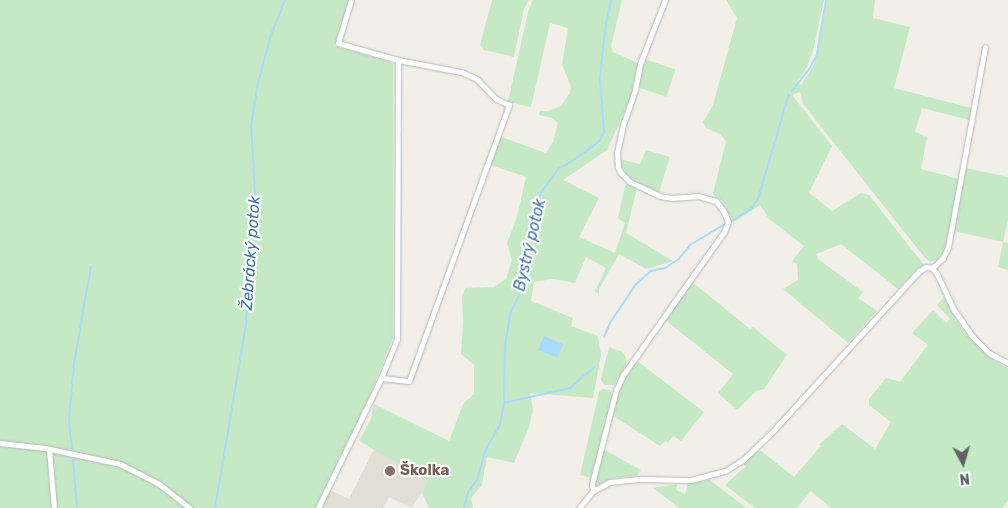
<!DOCTYPE html>
<html>
<head>
<meta charset="utf-8">
<style>
  body { margin:0 }
  #map { position:relative; width:1008px; height:508px; overflow:hidden; background:#f1efe8; font-family:Rubik,sans-serif }
  div>[style] { position:absolute }
  .education>* { inset:0; background:#e1ded6 }
  .green>* { inset:0; background:#c5e8c5; transform-origin:0 0 }
  .water>* { inset:0; background:#aadaff; transform-origin:0 0 }
  .stream>* { height:2px; margin:-1px; padding:0 1px; transform-origin:1px; border-radius:1px; background:#aadaff }
  .roads { filter:drop-shadow(0 0 1px #b5b8bc) drop-shadow(0 0 1px #b5b8bc) }
  .street>* { height:5px; margin:-2.5px; padding:0 2.5px; transform-origin:2.5px; border-radius:2.5px; background:#fff }
  .dots>* { width:14px; height:14px; translate:-50% -50%; box-sizing:border-box; border:2px solid #fff; border-radius:50% }
  span { translate:-50% -50%; white-space:nowrap; text-align:center; line-height:1.15; -webkit-text-stroke:4.5px #fff; paint-order:stroke }
  .education-label { font-size:15px; color:#785e54; font-weight:700 }
  .left { translate:0 -50%; text-align:left }
  .water-label { font-size:16px; color:#4174aa; font-style:italic }
  .north { position:absolute; left:938px; top:438px; width:50px; height:50px; -webkit-text-stroke:4px #fff; paint-order:stroke; rotate:174deg; font-size:14px; font-weight:700; line-height:20px; text-align:center; color:#5f6368 }
  .north::after { content:''; display:block; margin:auto; width:18px; height:22px; background:#5f6368; clip-path:polygon(50% 0,100% 100%,50% 72%,0 100%) }
</style>
</head>
<body>
<div id="map">
  <div class="education">
    <div style="clip-path:polygon(374px 449px,429px 480px,412px 508px,389px 497px,383px 508px,321px 508px,330px 490px,349px 499px)"></div>
  </div>
  <div class="green">
    <div style="clip-path:polygon(0 0,349px 0,334px 46px,391px 62px,393px 65px,393px 338px,368px 400px,315px 508px,0 508px)"></div>
    <div style="clip-path:polygon(492px 0,529px 0,524px 9px,514px 57px,484px 50px,480px 45px)"></div>
    <div style="clip-path:polygon(533px 0,622px 0,611px 46px,613px 52px,638px 63px,631px 98px,607px 150px,563px 180px,599px 198px,579px 237px,615px 253px,625px 223px,618px 218px,625px 186px,627px 184px,637px 188px,626px 233px,673px 261px,646px 269px,619px 254px,599px 289px,599px 294px,595px 291px,606px 268px,586px 257px,575px 283px,553px 279px,534px 282px,531px 301px,573px 318px,571px 326px,598px 336px,601px 355px,593px 398px,530px 393px,533px 410px,529px 427px,514px 463px,487px 457px,482px 485px,471px 498px,473px 508px,429px 508px,422px 493px,428px 480px,359px 441px,371px 419px,374px 404px,449px 441px,463px 404px,474px 394px,474px 365px,461px 354px,463px 322px,462px 295px,466px 288px,494px 287px,506px 279px,512px 260px,507px 243px,517px 217px,526px 177px,491px 165px,501px 137px,546px 153px,553px 142px,558px 123px,552px 118px,539px 115px,540px 111px,549px 111px,561px 106px,570px 93px,571px 86px,562px 65px,568px 28px,550px 23px,531px 107px,508px 102px,528px 12px)"></div>
    <div style="clip-path:polygon(726px 0,824px 0,813px 51px,806px 69px,797px 82px,801px 85px,813px 67px,817px 55px,827px 0,875px 0,873px 18px,910px 27px,894px 88px,971px 108px,969px 120px,922px 108px,915px 132px,927px 137px,921px 169px,959px 179px,945px 250px,938px 259px,931px 262px,925px 258px,803px 104px,800px 92px,792px 95px,832px 146px,809px 193px,832px 211px,861px 193px,869px 195px,924px 265px,917px 269px,898px 289px,841px 244px,816px 254px,818px 259px,863px 292px,858px 298px,877px 311px,848px 343px,783px 289px,798px 280px,797px 264px,792px 261px,804px 246px,769px 219px,760px 205px,734px 222px,722px 203px,723px 201px,715px 197px,713px 193px,726px 141px,720px 134px,706px 128px,703px 122px,713px 105px,737px 18px)"></div>
    <div style="left:644px;top:59px;width:33px;height:29px;rotate:18deg"></div>
    <div style="clip-path:polygon(646px 150px,670px 157px,659px 192px,631px 180px,620px 164px,619px 159px,640px 164px)"></div>
    <div style="clip-path:polygon(966px 168px,1008px 177px,1008px 219px,1003px 242px,1008px 243px,1008px 270px,998px 267px,1003px 242px,954px 231px)"></div>
    <div style="clip-path:polygon(691px 281px,750px 329px,753px 327px,787px 355px,764px 389px,756px 391px,737px 410px,718px 393px,733px 374px,664px 319px)"></div>
    <div style="clip-path:polygon(944px 297px,956px 320px,970px 339px,995px 361px,1008px 368px,1008px 500px,1002px 508px,831px 508px,811px 491px,797px 508px,755px 508px,725px 485px,745px 467px,743px 463px,757px 451px,761px 451px,794px 477px,821px 446px,819px 445px,842px 424px,875px 449px,891px 422px,869px 405px,869px 399px,886px 378px,900px 382px,928px 345px,912px 333px,933px 310px,946px 323px,950px 319px,937px 305px)"></div>
    <div style="clip-path:polygon(609px 347px,621px 351px,626px 357px,626px 365px,614px 385px,604px 385px,601px 379px)"></div>
    <div style="clip-path:polygon(636px 360px,704px 412px,681px 441px,673px 436px,668px 443px,665px 441px,660px 446px,612px 415px,622px 383px)"></div>
    <div style="clip-path:polygon(602px 389px,610px 390px,612px 397px,591px 478px,580px 475px,599px 392px)"></div>
    <div style="clip-path:polygon(603px 449px,641px 470px,637px 476px,612px 478px,597px 485px,595px 483px)"></div>
    <div style="clip-path:polygon(710px 480px,746px 508px,679px 508px,653px 488px,677px 484px,676px 490px,685px 494px,688px 483px)"></div>
  </div>
  <div class="water">
    <div style="left:544px;top:336px;width:21px;height:15px;rotate:23deg"></div>
  </div>
  <div class="stream">
    <div style="left:792px;top:91px;width:29px;rotate:-52deg"></div>
    <div style="left:810px;top:68px;width:16px;rotate:-63deg"></div>
    <div style="left:817px;top:54px;width:55px;rotate:-80.5deg"></div>
    <div style="left:732px;top:221px;width:22px;rotate:-32deg"></div>
    <div style="left:751px;top:209px;width:12px;rotate:-55deg"></div>
    <div style="left:758px;top:199px;width:109px;rotate:-73.6deg"></div>
    <div style="left:604px;top:337px;width:15px;rotate:-67deg"></div>
    <div style="left:610px;top:323px;width:47px;rotate:-56.3deg"></div>
    <div style="left:636px;top:284px;width:20px;rotate:-41deg"></div>
    <div style="left:651px;top:271px;width:14px;rotate:-12deg"></div>
    <div style="left:665px;top:268px;width:17px;rotate:-33deg"></div>
    <div style="left:679px;top:259px;width:18px;rotate:-52deg"></div>
    <div style="left:690px;top:245px;width:41px;rotate:-31deg"></div>
    <div style="left:504px;top:403px;width:68px;rotate:-12.8deg"></div>
    <div style="left:570px;top:388px;width:33px;rotate:-41deg"></div>
    <div style="left:72px;top:449px;width:29px;rotate:-96deg"></div>
    <div style="left:69px;top:420px;width:56px;rotate:-84.9deg"></div>
    <div style="left:74px;top:364px;width:99px;rotate:-80.2deg"></div>
    <div style="left:73px;top:460px;width:48px;rotate:85.2deg"></div>
    <div style="left:215px;top:508px;width:187px;rotate:-80.4deg"></div>
    <div style="left:246px;top:324px;width:132px;rotate:-86.1deg"></div>
    <div style="left:255px;top:192px;width:67px;rotate:-93.4deg"></div>
    <div style="left:251px;top:125px;width:43px;rotate:-80.5deg"></div>
    <div style="left:258px;top:83px;width:50px;rotate:-74.8deg"></div>
    <div style="left:271px;top:35px;width:38px;rotate:-68deg"></div>
    <div style="left:464px;top:508px;width:16px;rotate:-76deg"></div>
    <div style="left:468px;top:492px;width:15px;rotate:-53deg"></div>
    <div style="left:477px;top:480px;width:32px;rotate:-74deg"></div>
    <div style="left:486px;top:449px;width:28px;rotate:-60deg"></div>
    <div style="left:500px;top:425px;width:22px;rotate:-80deg"></div>
    <div style="left:504px;top:403px;width:57px;rotate:-89deg"></div>
    <div style="left:505px;top:346px;width:32px;rotate:-81deg"></div>
    <div style="left:510px;top:314px;width:26px;rotate:-65deg"></div>
    <div style="left:521px;top:290px;width:19px;rotate:-87deg"></div>
    <div style="left:522px;top:271px;width:79px;rotate:-76.8deg"></div>
    <div style="left:540px;top:194px;width:31px;rotate:-54deg"></div>
    <div style="left:558px;top:169px;width:13px;rotate:-29deg"></div>
    <div style="left:569px;top:163px;width:28px;rotate:-35deg"></div>
    <div style="left:592px;top:147px;width:11px;rotate:-41deg"></div>
    <div style="left:600px;top:140px;width:9px;rotate:-63deg"></div>
    <div style="left:604px;top:132px;width:53px;rotate:-94.3deg"></div>
    <div style="left:600px;top:79px;width:50px;rotate:-84.3deg"></div>
    <div style="left:605px;top:29px;width:30px;rotate:-78deg"></div>
  </div>
  <div class="roads">
    <div class="street">
      <div style="left:932px;top:268px;width:15px;rotate:-42deg"></div>
      <div style="left:943px;top:258px;width:12px;rotate:-66deg"></div>
      <div style="left:948px;top:247px;width:203px;rotate:-79.5deg"></div>
      <div style="left:381px;top:378px;width:28px;rotate:6deg"></div>
      <div style="left:409px;top:381px;width:294px;rotate:-70.1deg"></div>
      <div style="left:509px;top:105px;width:14px;rotate:-155deg"></div>
      <div style="left:496px;top:99px;width:28px;rotate:-134deg"></div>
      <div style="left:477px;top:79px;width:17px;rotate:-156deg"></div>
      <div style="left:461px;top:72px;width:64px;rotate:-169.2deg"></div>
      <div style="left:0;top:443px;width:45px;rotate:6.3deg"></div>
      <div style="left:45px;top:448px;width:77px;rotate:12deg"></div>
      <div style="left:120px;top:464px;width:44px;rotate:27.1deg"></div>
      <div style="left:159px;top:484px;width:39px;rotate:38deg"></div>
      <div style="left:49px;top:449px;width:59px;rotate:85.2deg"></div>
      <div style="left:593px;top:491px;width:7px;rotate:-98deg"></div>
      <div style="left:592px;top:484px;width:97px;rotate:-75.7deg"></div>
      <div style="left:616px;top:390px;width:17px;rotate:-65deg"></div>
      <div style="left:623px;top:375px;width:175px;rotate:-54.8deg"></div>
      <div style="left:724px;top:232px;width:11px;rotate:-68deg"></div>
      <div style="left:728px;top:222px;width:11px;rotate:-112deg"></div>
      <div style="left:724px;top:212px;width:14px;rotate:-126deg"></div>
      <div style="left:716px;top:201px;width:18px;rotate:-164deg"></div>
      <div style="left:699px;top:196px;width:27px;rotate:176deg"></div>
      <div style="left:672px;top:198px;width:12px;rotate:-171deg"></div>
      <div style="left:660px;top:196px;width:33px;rotate:-155deg"></div>
      <div style="left:630px;top:182px;width:13px;rotate:-135deg"></div>
      <div style="left:621px;top:173px;width:7px;rotate:-117deg"></div>
      <div style="left:618px;top:167px;width:14px;rotate:-94deg"></div>
      <div style="left:617px;top:153px;width:29px;rotate:-78deg"></div>
      <div style="left:623px;top:125px;width:37px;rotate:-71deg"></div>
      <div style="left:635px;top:90px;width:26px;rotate:-79deg"></div>
      <div style="left:640px;top:64px;width:69px;rotate:-68.7deg"></div>
      <div style="left:318px;top:508px;width:144px;rotate:-64.1deg"></div>
      <div style="left:381px;top:378px;width:42px;rotate:-67.7deg"></div>
      <div style="left:397px;top:339px;width:279px;rotate:-89.8deg"></div>
      <div style="left:398px;top:60px;width:62px;rotate:-164.2deg"></div>
      <div style="left:338px;top:43px;width:45px;rotate:-73.2deg"></div>
      <div style="left:579px;top:508px;width:22px;rotate:-51deg"></div>
      <div style="left:593px;top:491px;width:19px;rotate:-28deg"></div>
      <div style="left:610px;top:482px;width:29px;rotate:-6deg"></div>
      <div style="left:639px;top:479px;width:52px;rotate:1.1deg"></div>
      <div style="left:691px;top:480px;width:35px;rotate:-15deg"></div>
      <div style="left:725px;top:471px;width:22px;rotate:-32deg"></div>
      <div style="left:744px;top:459px;width:40px;rotate:-44deg"></div>
      <div style="left:773px;top:431px;width:217px;rotate:-47.6deg"></div>
      <div style="left:919px;top:271px;width:8px;rotate:-30deg"></div>
      <div style="left:926px;top:267px;width:6px;rotate:9deg"></div>
      <div style="left:932px;top:268px;width:8px;rotate:50deg"></div>
      <div style="left:937px;top:274px;width:40px;rotate:65deg"></div>
      <div style="left:954px;top:310px;width:32px;rotate:55deg"></div>
      <div style="left:972px;top:336px;width:24px;rotate:45deg"></div>
      <div style="left:989px;top:353px;width:21px;rotate:28deg"></div>
    </div>
  </div>
  <div class="dots">
    <div style="left:390px;top:471px;background:#8d6e63"></div>
  </div>
  <div class="education-label">
    <span class="left" style="left:400px;top:471px">Školka</span>
  </div>
  <div class="water-label">
    <span style="left:530px;top:245px;rotate:-77deg">Bystrý potok</span>
    <span style="left:251px;top:253px;rotate:-86deg">Žebrácký potok</span>
  </div>
  <div class="north">N</div>
</div>
</body>
</html>
